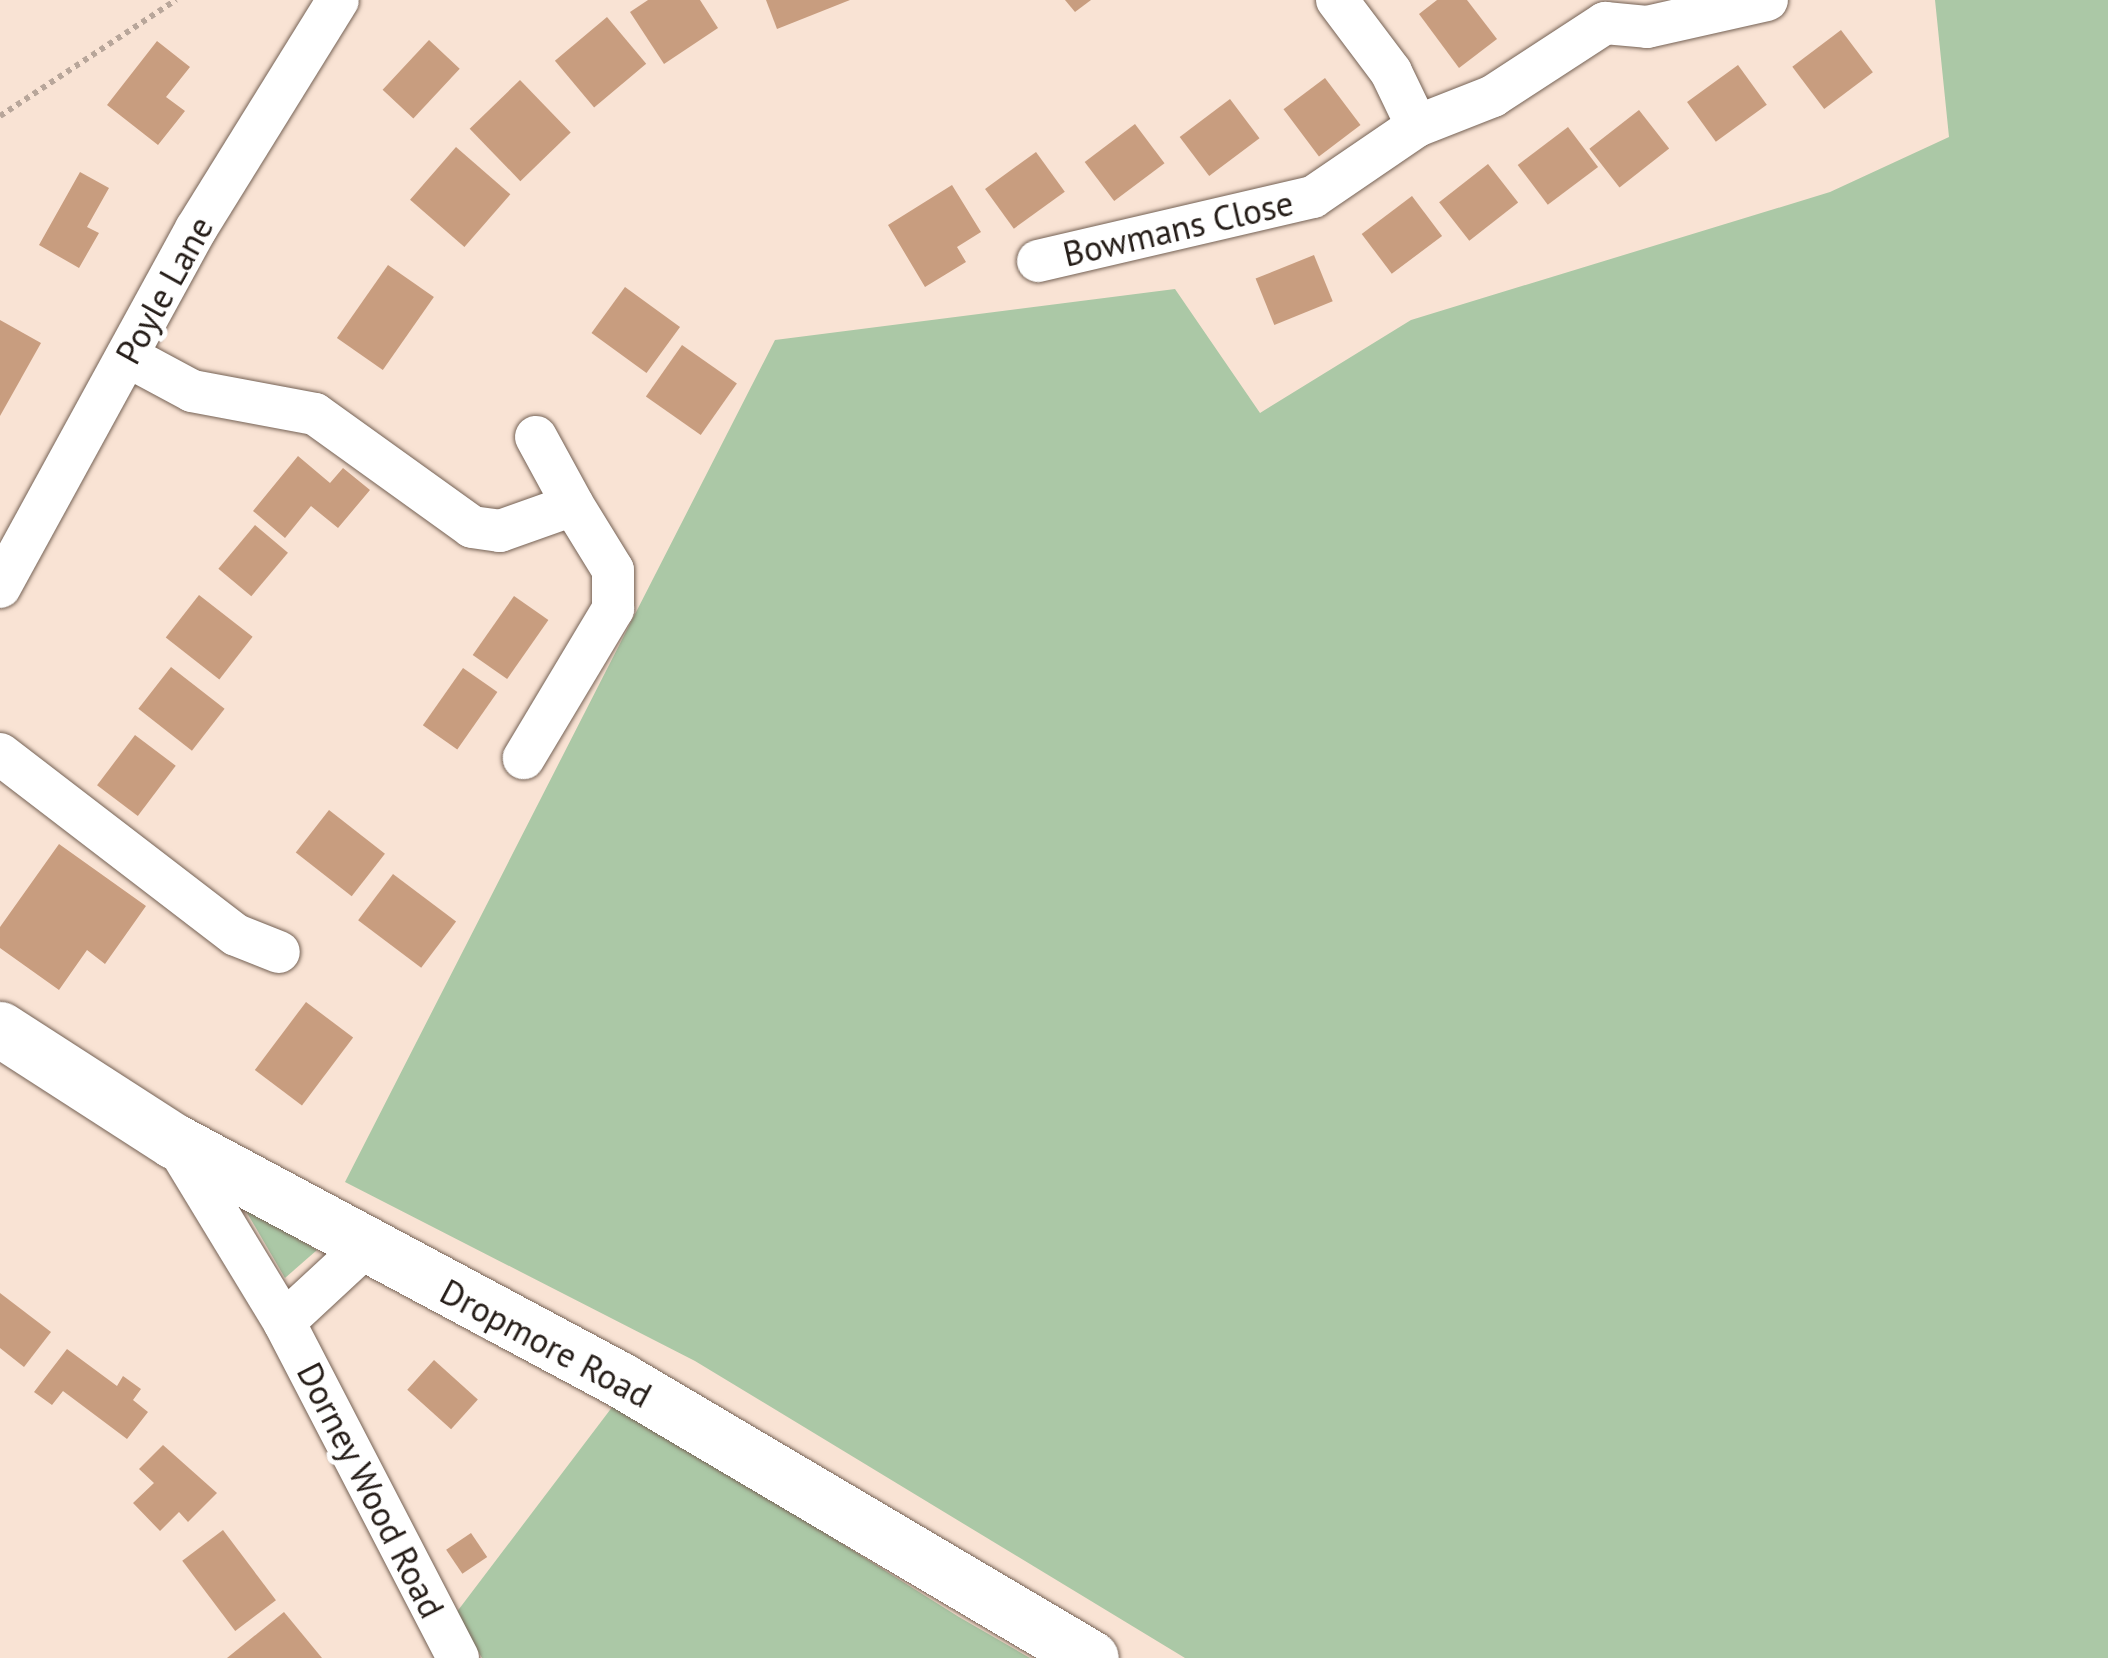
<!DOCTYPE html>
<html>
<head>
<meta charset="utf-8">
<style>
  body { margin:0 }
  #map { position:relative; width:2108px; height:1658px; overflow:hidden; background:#f9e3d4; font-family:"PT Sans",sans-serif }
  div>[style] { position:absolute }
  .green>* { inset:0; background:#abc8a6 }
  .building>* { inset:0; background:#c89d7f; transform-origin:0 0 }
  .path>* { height:6px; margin-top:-3px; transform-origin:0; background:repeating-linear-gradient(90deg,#b8a69a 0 5px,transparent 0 10px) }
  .roads { filter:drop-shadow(0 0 2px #756255) drop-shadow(0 0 2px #756255) }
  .street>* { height:42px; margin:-21px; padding:0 21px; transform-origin:21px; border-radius:21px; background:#fff }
  .secondary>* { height:55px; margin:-27.5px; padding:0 27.5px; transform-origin:27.5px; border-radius:27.5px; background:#fff }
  span { translate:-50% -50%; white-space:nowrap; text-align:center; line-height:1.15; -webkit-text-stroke:10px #fff; paint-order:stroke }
  .street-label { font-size:35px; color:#251d18 }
</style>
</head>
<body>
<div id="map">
  <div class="green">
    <div style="clip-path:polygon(1935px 0,2108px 0,2108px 1658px,1185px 1658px,695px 1361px,345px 1182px,775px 340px,1175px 289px,1260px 413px,1411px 320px,1830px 192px,1949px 137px)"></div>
    <div style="clip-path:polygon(243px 1206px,317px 1250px,285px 1278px)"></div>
    <div style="clip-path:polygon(616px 1402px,959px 1617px,1030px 1658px,482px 1658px,456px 1613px)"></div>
  </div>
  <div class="building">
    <div style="clip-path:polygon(648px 0,700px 0,718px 28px,664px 64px,630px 12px)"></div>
    <div style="clip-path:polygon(766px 0,850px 0,777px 29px)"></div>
    <div style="clip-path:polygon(1065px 0,1091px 0,1075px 12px)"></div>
    <div style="clip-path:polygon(1437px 0,1467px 0,1497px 39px,1459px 68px,1419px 14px)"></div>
    <div style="left:607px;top:17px;width:61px;height:68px;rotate:50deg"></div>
    <div style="left:1841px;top:30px;width:53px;height:61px;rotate:53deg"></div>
    <div style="left:429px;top:40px;width:42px;height:68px;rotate:43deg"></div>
    <div style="clip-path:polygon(157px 41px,190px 67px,166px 97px,185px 111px,158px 145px,107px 105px)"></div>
    <div style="left:1738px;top:65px;width:49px;height:63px;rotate:54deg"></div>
    <div style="left:1325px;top:78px;width:59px;height:52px;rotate:53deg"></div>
    <div style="left:520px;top:80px;width:73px;height:70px;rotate:46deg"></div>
    <div style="left:1230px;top:99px;width:49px;height:63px;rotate:53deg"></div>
    <div style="left:1639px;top:110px;width:49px;height:63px;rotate:52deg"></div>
    <div style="left:1135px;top:124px;width:49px;height:63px;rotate:53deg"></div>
    <div style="left:1568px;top:127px;width:50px;height:63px;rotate:53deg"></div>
    <div style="left:456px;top:147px;width:72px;height:70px;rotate:41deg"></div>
    <div style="left:1036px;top:152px;width:49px;height:63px;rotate:54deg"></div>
    <div style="left:1488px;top:164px;width:49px;height:62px;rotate:52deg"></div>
    <div style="clip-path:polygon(80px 172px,109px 188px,87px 227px,99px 233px,79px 268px,39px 245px)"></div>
    <div style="clip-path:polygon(952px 185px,981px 232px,957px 247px,966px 262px,925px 287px,888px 225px)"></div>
    <div style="left:1412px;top:196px;width:50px;height:63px;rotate:53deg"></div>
    <div style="left:1314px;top:255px;width:50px;height:63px;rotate:68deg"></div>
    <div style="left:388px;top:265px;width:56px;height:89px;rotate:35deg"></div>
    <div style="left:625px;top:287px;width:68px;height:57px;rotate:36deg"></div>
    <div style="clip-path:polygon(0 320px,41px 343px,0 416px)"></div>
    <div style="left:682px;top:345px;width:67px;height:63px;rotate:35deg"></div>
    <div style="clip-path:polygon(298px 456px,330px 483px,343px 468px,370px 490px,338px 528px,311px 506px,285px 538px,253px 511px)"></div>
    <div style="left:255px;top:525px;width:43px;height:57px;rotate:40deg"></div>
    <div style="left:199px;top:595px;width:68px;height:54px;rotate:38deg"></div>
    <div style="left:514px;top:596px;width:42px;height:72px;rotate:35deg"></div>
    <div style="left:171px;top:667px;width:68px;height:53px;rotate:38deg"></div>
    <div style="left:463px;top:668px;width:42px;height:70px;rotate:35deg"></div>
    <div style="left:135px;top:735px;width:51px;height:63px;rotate:37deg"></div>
    <div style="left:329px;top:810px;width:71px;height:54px;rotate:38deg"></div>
    <div style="clip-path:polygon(59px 844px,146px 906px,105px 964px,87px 950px,59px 990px,0 948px,0 927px)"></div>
    <div style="left:393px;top:874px;width:79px;height:58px;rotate:37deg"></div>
    <div style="left:306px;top:1002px;width:59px;height:85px;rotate:37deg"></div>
    <div style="clip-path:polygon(0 1293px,51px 1332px,24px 1367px,0 1348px)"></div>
    <div style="clip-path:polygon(67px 1349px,117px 1386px,123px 1376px,141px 1389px,133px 1400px,148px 1412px,127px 1439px,63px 1391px,52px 1405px,34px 1392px)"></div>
    <div style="left:434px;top:1360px;width:59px;height:40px;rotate:42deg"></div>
    <div style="clip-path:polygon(163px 1445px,217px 1493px,188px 1522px,179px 1512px,160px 1531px,133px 1503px,154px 1483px,139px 1469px)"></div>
    <div style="left:223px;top:1530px;width:88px;height:51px;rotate:53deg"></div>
    <div style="left:471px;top:1533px;width:29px;height:30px;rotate:56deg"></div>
    <div style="clip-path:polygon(284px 1612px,322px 1658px,227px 1658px)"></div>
  </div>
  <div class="path">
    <div style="left:0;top:116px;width:211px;rotate:-33.4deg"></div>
  </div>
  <div class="roads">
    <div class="street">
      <div style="left:1337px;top:0;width:90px;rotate:53.1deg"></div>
      <div style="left:1391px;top:72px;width:60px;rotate:64.3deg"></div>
      <div style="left:1038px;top:261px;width:282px;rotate:-13.1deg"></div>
      <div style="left:1313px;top:197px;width:126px;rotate:-34.3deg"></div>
      <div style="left:1417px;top:126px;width:82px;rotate:-21.5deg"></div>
      <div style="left:1493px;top:96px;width:134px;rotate:-33.1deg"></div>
      <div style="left:1605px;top:23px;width:42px;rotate:5.4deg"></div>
      <div style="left:1647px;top:27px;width:123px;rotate:-12.7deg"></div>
      <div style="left:127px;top:356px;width:74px;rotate:28.3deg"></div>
      <div style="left:192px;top:391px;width:125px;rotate:10.6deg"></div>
      <div style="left:315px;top:414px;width:193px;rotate:35.7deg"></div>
      <div style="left:472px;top:527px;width:28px;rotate:8deg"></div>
      <div style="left:500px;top:531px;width:77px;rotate:-19.6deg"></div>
      <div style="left:573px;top:505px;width:76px;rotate:58.4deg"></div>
      <div style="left:613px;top:570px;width:39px;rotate:90deg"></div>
      <div style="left:613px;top:609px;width:174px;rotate:120.9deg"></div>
      <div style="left:536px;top:437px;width:77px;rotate:61.4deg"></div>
      <div style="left:0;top:587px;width:408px;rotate:-61.3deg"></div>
      <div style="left:196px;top:229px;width:269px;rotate:-58.2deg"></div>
      <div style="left:0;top:754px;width:297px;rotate:37.5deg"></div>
      <div style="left:236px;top:935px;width:46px;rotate:21.6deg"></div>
      <div style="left:174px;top:1141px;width:212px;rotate:58.7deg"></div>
      <div style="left:284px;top:1322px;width:378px;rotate:62.6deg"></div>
      <div style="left:284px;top:1322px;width:109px;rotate:-42.8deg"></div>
    </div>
    <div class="secondary">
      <div style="left:0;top:1029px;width:207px;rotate:32.8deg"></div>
      <div style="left:174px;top:1141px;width:505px;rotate:28.14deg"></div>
      <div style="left:619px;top:1379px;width:548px;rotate:30.59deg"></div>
    </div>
  </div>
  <div class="street-label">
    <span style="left:1178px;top:228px;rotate:-13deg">Bowmans Close</span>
    <span style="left:164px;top:290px;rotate:-61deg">Poyle Lane</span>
    <span style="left:546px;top:1343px;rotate:28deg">Dropmore Road</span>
    <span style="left:371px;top:1490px;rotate:63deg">Dorney Wood Road</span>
  </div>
</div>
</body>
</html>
